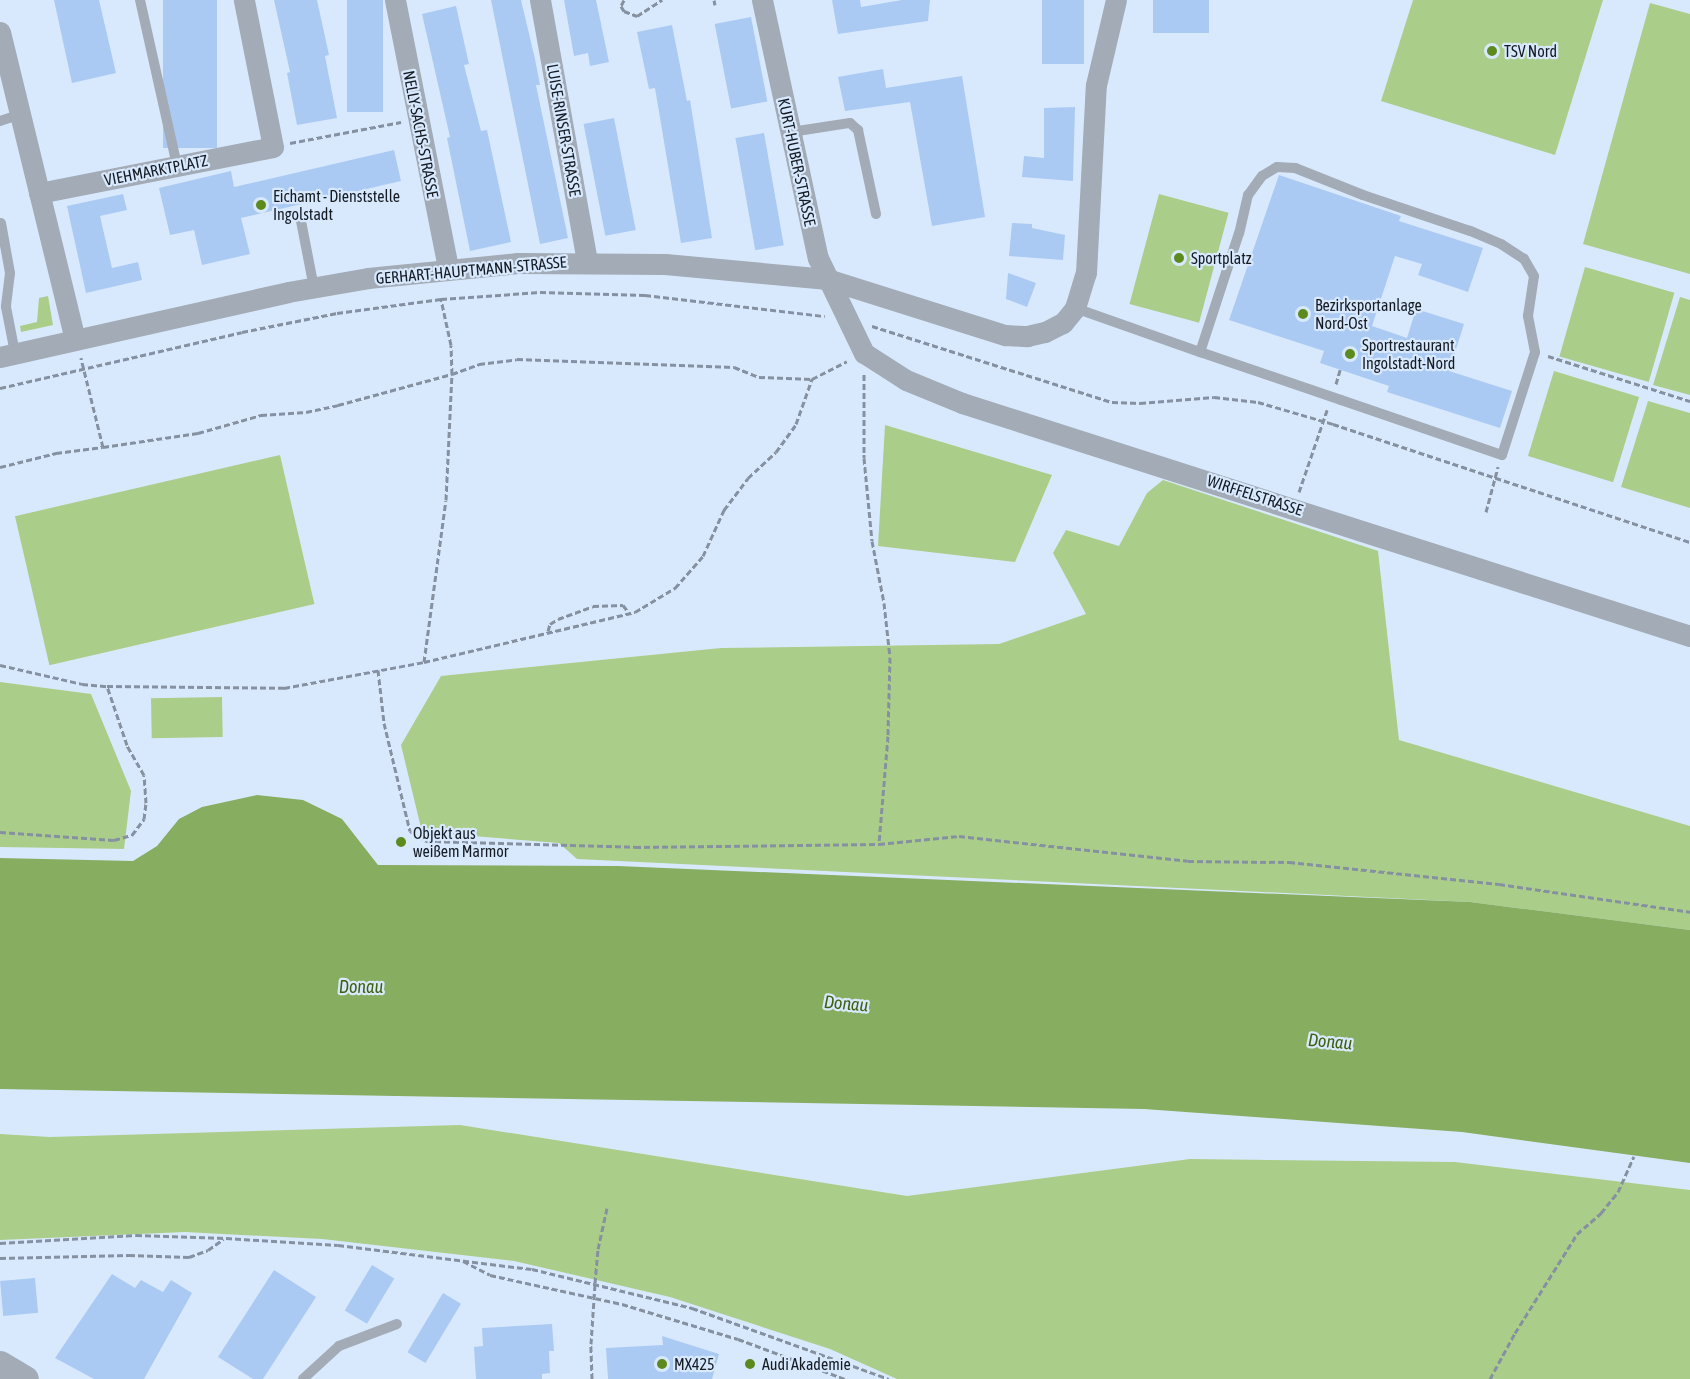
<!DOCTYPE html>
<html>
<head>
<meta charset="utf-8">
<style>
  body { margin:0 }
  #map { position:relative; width:1690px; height:1379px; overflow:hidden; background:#d9e9fd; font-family:"Asap Condensed",sans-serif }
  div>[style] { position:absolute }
  .green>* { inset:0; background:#abcd8a; transform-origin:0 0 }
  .water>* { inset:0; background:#87ad60 }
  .building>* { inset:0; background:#aacaf3; transform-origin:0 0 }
  .path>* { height:3px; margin-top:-1.5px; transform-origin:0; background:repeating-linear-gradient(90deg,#8591a0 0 6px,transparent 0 9px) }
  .service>* { height:10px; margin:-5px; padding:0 5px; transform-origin:5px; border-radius:5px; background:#a2abb6 }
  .minor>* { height:21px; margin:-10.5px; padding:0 10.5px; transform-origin:10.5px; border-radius:10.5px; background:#a2abb6 }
  .tertiary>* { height:27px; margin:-13.5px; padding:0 13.5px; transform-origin:13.5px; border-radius:13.5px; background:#a2abb6 }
  .dots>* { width:16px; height:16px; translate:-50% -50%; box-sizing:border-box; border:3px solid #d9e9fd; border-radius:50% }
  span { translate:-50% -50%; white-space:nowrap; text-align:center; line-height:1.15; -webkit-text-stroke:4.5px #d9e9fd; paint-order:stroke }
  .poi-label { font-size:16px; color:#141b24 }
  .left { translate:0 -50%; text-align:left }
  .street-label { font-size:16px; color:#141b24 }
  .water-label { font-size:18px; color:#3f610e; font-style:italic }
</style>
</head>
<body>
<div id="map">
  <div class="green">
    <div style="clip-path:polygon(1413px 0,1603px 0,1555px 155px,1381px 101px)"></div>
    <div style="clip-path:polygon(1650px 3px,1690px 14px,1690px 274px,1583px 244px)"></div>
    <div style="left:1159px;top:194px;width:72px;height:114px;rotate:15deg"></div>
    <div style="left:1585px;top:267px;width:93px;height:93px;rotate:16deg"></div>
    <div style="clip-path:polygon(48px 296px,53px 325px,21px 332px,20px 326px,37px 322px,39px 298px)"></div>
    <div style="clip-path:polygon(1680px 297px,1690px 300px,1690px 395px,1653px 385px)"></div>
    <div style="left:1554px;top:371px;width:89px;height:89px;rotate:17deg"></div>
    <div style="clip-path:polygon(1648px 401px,1690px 413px,1690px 508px,1621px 487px)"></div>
    <div style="clip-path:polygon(885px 425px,1052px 475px,1015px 562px,878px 546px)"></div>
    <div style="left:280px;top:455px;width:153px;height:272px;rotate:77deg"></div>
    <div style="clip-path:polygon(1163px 480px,1378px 551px,1399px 740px,1690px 826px,1690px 930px,1470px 902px,577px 859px,559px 843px,422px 832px,401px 745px,441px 676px,721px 648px,999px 644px,1086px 614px,1053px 553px,1066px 530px,1119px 546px,1147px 493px)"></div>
    <div style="clip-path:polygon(0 682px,91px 694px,131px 791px,124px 849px,0 847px)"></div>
    <div style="left:222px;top:697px;width:40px;height:71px;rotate:89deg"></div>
    <div style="clip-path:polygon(460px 1125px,907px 1196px,1190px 1159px,1455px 1162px,1690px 1190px,1690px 1379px,897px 1379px,830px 1349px,670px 1297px,514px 1261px,322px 1239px,185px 1232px,0 1240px,0 1134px,50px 1137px)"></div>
  </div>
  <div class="water">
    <div style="clip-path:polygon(257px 795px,303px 800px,342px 819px,378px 865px,618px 866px,1470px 902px,1690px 930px,1690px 1163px,1462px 1132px,1144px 1109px,0 1089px,0 858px,133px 861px,157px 846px,179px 819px,202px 807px)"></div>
  </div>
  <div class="building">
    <div style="clip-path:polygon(54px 0,99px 0,116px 73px,72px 83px)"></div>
    <div style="left:163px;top:0;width:54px;height:148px"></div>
    <div style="clip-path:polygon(274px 0,317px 0,329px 55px,325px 56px,337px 118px,297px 125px,287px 73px,290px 72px)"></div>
    <div style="left:347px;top:0;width:36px;height:112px"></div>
    <div style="clip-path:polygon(491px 0,521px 0,535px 59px,540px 85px,536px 85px,568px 238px,540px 244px)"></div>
    <div style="clip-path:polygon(564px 0,596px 0,609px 62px,590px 66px,588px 53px,574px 56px)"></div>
    <div style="clip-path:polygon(832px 0,860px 0,861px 7px,902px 0,930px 0,928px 21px,838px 34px)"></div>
    <div style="left:1042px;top:0;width:42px;height:64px"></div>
    <div style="left:1153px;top:0;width:56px;height:33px"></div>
    <div style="clip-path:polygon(456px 6px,469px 64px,464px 65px,481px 131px,487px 130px,511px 242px,470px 251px,447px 138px,450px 137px,422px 14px)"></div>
    <div style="left:751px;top:17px;width:86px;height:37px;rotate:79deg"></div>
    <div style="clip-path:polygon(672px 25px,687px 101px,690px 100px,712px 238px,681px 243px,655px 88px,649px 89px,637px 32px)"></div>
    <div style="clip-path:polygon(883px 69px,886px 88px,962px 76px,985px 217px,932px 226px,910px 102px,845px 111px,838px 77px)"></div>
    <div style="clip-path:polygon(1075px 107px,1073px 181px,1022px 177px,1024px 156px,1044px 158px,1044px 108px)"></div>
    <div style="left:614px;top:118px;width:114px;height:31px;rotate:79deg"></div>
    <div style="left:764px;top:133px;width:114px;height:29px;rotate:80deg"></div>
    <div style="clip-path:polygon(394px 150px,401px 181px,241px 218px,250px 254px,202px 265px,194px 230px,170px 235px,159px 188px,231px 171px,234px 187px)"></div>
    <div style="clip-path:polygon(1279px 175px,1401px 216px,1399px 221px,1483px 248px,1468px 292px,1418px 275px,1422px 264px,1395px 256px,1372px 326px,1407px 338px,1416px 309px,1464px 324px,1449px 371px,1512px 391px,1500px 428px,1387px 392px,1389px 386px,1320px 363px,1324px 351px,1229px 320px)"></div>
    <div style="clip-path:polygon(123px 194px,127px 210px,100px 216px,112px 268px,138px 262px,142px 280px,86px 293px,67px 206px)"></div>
    <div style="clip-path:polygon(1012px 223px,1032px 224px,1032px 228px,1065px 235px,1063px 260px,1009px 256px)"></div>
    <div style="clip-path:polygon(1008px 273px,1036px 283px,1027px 307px,1006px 299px)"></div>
    <div style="left:372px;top:1265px;width:26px;height:53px;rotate:31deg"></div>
    <div style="clip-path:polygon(274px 1270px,316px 1297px,263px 1379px,253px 1379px,218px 1357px)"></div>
    <div style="clip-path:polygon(112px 1274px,135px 1288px,141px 1280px,163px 1292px,171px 1280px,192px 1293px,144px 1379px,94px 1379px,55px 1358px)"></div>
    <div style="left:35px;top:1278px;width:35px;height:35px;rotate:85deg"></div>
    <div style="left:443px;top:1293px;width:21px;height:69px;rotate:31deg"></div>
    <div style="clip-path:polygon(552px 1324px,554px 1351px,549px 1351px,550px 1373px,542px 1374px,542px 1379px,476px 1379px,474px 1347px,483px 1346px,482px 1328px)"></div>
    <div style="clip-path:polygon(662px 1336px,719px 1354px,712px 1379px,608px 1379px,606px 1348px,663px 1345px)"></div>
  </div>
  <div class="path">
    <div style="left:624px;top:0;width:7px;rotate:117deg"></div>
    <div style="left:621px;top:6px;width:6px;rotate:59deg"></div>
    <div style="left:624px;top:11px;width:14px;rotate:21deg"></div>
    <div style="left:637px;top:16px;width:30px;rotate:-33deg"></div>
    <div style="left:714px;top:0;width:5px;rotate:79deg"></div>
    <div style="left:290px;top:143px;width:113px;rotate:-10.7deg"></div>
    <div style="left:872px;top:326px;width:252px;rotate:17.6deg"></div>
    <div style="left:1112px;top:402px;width:28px;rotate:2deg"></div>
    <div style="left:1140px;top:403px;width:74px;rotate:-4.6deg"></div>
    <div style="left:1214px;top:397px;width:44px;rotate:6.5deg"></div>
    <div style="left:1258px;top:402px;width:78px;rotate:16.3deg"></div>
    <div style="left:1333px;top:424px;width:376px;rotate:18.3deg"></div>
    <div style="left:1548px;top:356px;width:149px;rotate:17.6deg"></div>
    <div style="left:864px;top:374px;width:84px;rotate:90deg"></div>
    <div style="left:864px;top:458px;width:83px;rotate:84.5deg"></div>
    <div style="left:872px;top:541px;width:63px;rotate:79deg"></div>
    <div style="left:884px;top:603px;width:54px;rotate:83.7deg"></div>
    <div style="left:890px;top:657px;width:79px;rotate:91.5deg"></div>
    <div style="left:888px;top:736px;width:108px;rotate:94.8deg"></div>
    <div style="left:879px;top:844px;width:80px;rotate:-5.7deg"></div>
    <div style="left:959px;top:836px;width:230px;rotate:6.2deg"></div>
    <div style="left:1188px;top:861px;width:101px;rotate:0.6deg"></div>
    <div style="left:1289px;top:862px;width:211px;rotate:6deg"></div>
    <div style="left:1499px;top:884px;width:193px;rotate:8.3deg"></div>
    <div style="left:1336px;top:384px;width:15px;rotate:-74deg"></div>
    <div style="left:0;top:388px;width:248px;rotate:-13deg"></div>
    <div style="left:242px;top:332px;width:97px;rotate:-11.3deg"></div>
    <div style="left:337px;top:313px;width:105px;rotate:-7.7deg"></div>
    <div style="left:441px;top:299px;width:99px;rotate:-4deg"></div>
    <div style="left:540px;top:292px;width:105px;rotate:1.6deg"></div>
    <div style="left:645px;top:295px;width:181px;rotate:6.7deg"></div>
    <div style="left:103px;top:447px;width:96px;rotate:-8.4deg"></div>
    <div style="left:198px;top:433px;width:66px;rotate:-15.9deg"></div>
    <div style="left:261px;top:415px;width:45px;rotate:-3.8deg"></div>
    <div style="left:306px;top:412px;width:33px;rotate:-12deg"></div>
    <div style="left:338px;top:405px;width:118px;rotate:-15.2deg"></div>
    <div style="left:452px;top:374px;width:29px;rotate:-92deg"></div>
    <div style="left:451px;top:345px;width:47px;rotate:-102.3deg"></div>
    <div style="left:0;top:467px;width:58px;rotate:-14deg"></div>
    <div style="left:56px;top:453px;width:47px;rotate:-7.3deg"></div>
    <div style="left:103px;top:447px;width:92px;rotate:-103.9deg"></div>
    <div style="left:1299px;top:492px;width:87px;rotate:-71.1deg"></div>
    <div style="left:1486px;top:512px;width:47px;rotate:-75.1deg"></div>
    <div style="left:548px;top:631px;width:7px;rotate:-74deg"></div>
    <div style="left:550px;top:624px;width:9px;rotate:-32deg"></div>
    <div style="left:558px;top:619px;width:37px;rotate:-20deg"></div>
    <div style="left:593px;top:606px;width:30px;rotate:-2deg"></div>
    <div style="left:623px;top:605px;width:10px;rotate:53deg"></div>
    <div style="left:424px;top:662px;width:163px;rotate:-82.3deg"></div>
    <div style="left:446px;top:500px;width:126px;rotate:-87.3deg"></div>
    <div style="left:452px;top:374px;width:29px;rotate:-20deg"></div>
    <div style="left:479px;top:364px;width:38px;rotate:-7deg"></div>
    <div style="left:517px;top:359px;width:217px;rotate:2.1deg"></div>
    <div style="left:734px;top:367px;width:27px;rotate:22deg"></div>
    <div style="left:759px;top:377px;width:53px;rotate:2.2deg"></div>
    <div style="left:0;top:665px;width:84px;rotate:13deg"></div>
    <div style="left:82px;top:684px;width:25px;rotate:5deg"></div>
    <div style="left:107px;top:686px;width:177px;rotate:0.6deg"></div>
    <div style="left:284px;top:688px;width:142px;rotate:-10.5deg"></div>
    <div style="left:424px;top:662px;width:217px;rotate:-13.3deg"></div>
    <div style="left:635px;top:612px;width:47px;rotate:-31deg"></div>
    <div style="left:675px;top:588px;width:43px;rotate:-48.8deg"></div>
    <div style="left:703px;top:556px;width:51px;rotate:-65.5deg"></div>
    <div style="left:724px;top:510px;width:40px;rotate:-53deg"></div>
    <div style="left:748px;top:478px;width:38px;rotate:-43deg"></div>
    <div style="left:776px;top:452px;width:34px;rotate:-54deg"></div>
    <div style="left:796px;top:424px;width:48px;rotate:-70.4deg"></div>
    <div style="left:812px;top:379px;width:39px;rotate:-27deg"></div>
    <div style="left:378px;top:670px;width:53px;rotate:83.5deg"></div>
    <div style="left:384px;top:723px;width:111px;rotate:76.5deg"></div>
    <div style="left:410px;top:831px;width:19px;rotate:32deg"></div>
    <div style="left:426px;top:841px;width:209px;rotate:1.6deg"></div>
    <div style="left:635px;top:847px;width:244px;rotate:-0.7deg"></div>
    <div style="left:0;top:832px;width:114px;rotate:4deg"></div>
    <div style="left:114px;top:840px;width:19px;rotate:-16deg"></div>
    <div style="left:132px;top:835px;width:20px;rotate:-53deg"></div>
    <div style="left:144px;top:819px;width:16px;rotate:-83deg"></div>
    <div style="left:146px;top:803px;width:28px;rotate:-94deg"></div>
    <div style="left:144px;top:775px;width:34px;rotate:-120deg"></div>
    <div style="left:127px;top:745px;width:62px;rotate:-108.7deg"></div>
    <div style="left:0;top:1243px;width:136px;rotate:-3.4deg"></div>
    <div style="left:136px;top:1235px;width:90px;rotate:1.9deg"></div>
    <div style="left:226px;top:1238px;width:112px;rotate:3.6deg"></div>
    <div style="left:338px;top:1245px;width:195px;rotate:7.1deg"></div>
    <div style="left:532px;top:1269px;width:165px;rotate:13.7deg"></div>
    <div style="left:692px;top:1308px;width:209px;rotate:19.8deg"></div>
    <div style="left:0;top:1258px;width:129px;rotate:-1.3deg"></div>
    <div style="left:129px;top:1255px;width:60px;rotate:1.9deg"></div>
    <div style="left:189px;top:1257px;width:20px;rotate:-20deg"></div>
    <div style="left:208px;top:1250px;width:19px;rotate:-35deg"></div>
    <div style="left:463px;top:1261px;width:30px;rotate:27deg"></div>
    <div style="left:490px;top:1275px;width:135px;rotate:12.4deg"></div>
    <div style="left:622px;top:1304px;width:121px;rotate:16.8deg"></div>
    <div style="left:738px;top:1339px;width:114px;rotate:20.5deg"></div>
    <div style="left:592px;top:1379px;width:35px;rotate:-92deg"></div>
    <div style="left:591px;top:1344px;width:61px;rotate:-86.2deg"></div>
    <div style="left:595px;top:1283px;width:34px;rotate:-85deg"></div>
    <div style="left:598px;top:1249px;width:42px;rotate:-77.6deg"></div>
    <div style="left:1490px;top:1379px;width:52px;rotate:-61.5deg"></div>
    <div style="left:1515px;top:1333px;width:117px;rotate:-57.9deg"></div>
    <div style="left:1577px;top:1234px;width:32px;rotate:-41deg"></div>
    <div style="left:1601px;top:1213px;width:27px;rotate:-51deg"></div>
    <div style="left:1618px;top:1192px;width:39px;rotate:-66deg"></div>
  </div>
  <div class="service">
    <div style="left:140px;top:0;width:170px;rotate:77.4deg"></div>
    <div style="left:0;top:121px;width:20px;rotate:-18deg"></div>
    <div style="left:791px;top:132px;width:60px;rotate:-8.7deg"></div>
    <div style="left:850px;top:123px;width:11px;rotate:41deg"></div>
    <div style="left:858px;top:130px;width:86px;rotate:77.9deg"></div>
    <div style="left:301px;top:221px;width:68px;rotate:79deg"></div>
    <div style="left:1px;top:223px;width:51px;rotate:79.8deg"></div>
    <div style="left:10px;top:273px;width:34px;rotate:97deg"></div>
    <div style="left:6px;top:307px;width:47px;rotate:78.9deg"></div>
    <div style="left:1075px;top:308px;width:133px;rotate:19.4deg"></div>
    <div style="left:1200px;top:352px;width:149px;rotate:18.8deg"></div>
    <div style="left:1341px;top:400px;width:170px;rotate:18.9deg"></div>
    <div style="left:1502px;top:455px;width:108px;rotate:-72.2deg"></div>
    <div style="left:1535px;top:352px;width:37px;rotate:-101deg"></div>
    <div style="left:1528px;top:316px;width:40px;rotate:-81.5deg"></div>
    <div style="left:1534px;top:276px;width:20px;rotate:-120deg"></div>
    <div style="left:1524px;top:259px;width:27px;rotate:-147deg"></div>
    <div style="left:1501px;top:244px;width:34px;rotate:-157deg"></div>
    <div style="left:1470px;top:231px;width:113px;rotate:-161.4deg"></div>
    <div style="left:1363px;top:195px;width:73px;rotate:-158.3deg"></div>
    <div style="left:1295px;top:168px;width:18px;rotate:-177deg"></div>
    <div style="left:1277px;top:167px;width:17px;rotate:149deg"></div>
    <div style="left:1262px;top:176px;width:24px;rotate:126deg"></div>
    <div style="left:1248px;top:195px;width:39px;rotate:103deg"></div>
    <div style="left:1239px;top:233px;width:125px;rotate:108.1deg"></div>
    <div style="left:303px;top:1379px;width:49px;rotate:-42.5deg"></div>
    <div style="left:339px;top:1346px;width:62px;rotate:-20.8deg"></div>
  </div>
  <div class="minor">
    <div style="left:395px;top:0;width:273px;rotate:78.8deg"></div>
    <div style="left:540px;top:0;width:265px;rotate:79.8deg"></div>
    <div style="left:762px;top:0;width:264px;rotate:77.8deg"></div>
    <div style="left:818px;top:258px;width:106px;rotate:64.2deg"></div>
    <div style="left:864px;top:353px;width:50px;rotate:32.7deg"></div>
    <div style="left:906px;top:380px;width:61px;rotate:22.3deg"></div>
    <div style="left:962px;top:403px;width:764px;rotate:17.75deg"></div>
    <div style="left:0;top:32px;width:316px;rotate:76.3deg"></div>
    <div style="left:39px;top:193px;width:238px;rotate:-11.1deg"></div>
    <div style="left:273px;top:147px;width:150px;rotate:-101.2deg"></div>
    <div style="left:0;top:357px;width:295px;rotate:-12.7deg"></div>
    <div style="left:288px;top:292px;width:81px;rotate:-9.9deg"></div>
    <div style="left:368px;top:278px;width:150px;rotate:-5.7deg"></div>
    <div style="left:517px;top:263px;width:148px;rotate:0.4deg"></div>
    <div style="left:665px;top:264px;width:163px;rotate:5.3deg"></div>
    <div style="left:827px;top:279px;width:187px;rotate:17.5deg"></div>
    <div style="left:1005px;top:335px;width:22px;rotate:3deg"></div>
    <div style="left:1027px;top:336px;width:18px;rotate:-13deg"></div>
    <div style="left:1045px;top:332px;width:20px;rotate:-27deg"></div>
    <div style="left:1063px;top:323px;width:19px;rotate:-51deg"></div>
    <div style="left:1075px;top:308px;width:37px;rotate:-73deg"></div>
    <div style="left:1086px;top:273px;width:188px;rotate:-87deg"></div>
    <div style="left:1096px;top:85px;width:87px;rotate:-76.8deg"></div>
  </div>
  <div class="tertiary">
    <div style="left:0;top:1364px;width:29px;rotate:31deg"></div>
  </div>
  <div class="dots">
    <div style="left:1492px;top:51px;background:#5c8a1d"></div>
    <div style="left:261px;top:205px;background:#5c8a1d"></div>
    <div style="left:1179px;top:258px;background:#5c8a1d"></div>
    <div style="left:1303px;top:314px;background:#5c8a1d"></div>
    <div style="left:1350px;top:354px;background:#5c8a1d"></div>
    <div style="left:401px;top:842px;background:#5c8a1d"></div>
    <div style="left:662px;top:1364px;background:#5c8a1d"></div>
    <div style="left:750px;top:1364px;background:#5c8a1d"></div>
  </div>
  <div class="poi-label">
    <span class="left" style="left:1504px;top:51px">TSV Nord</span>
    <span class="left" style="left:273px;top:205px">Eichamt - Dienststelle<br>Ingolstadt</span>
    <span class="left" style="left:1191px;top:258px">Sportplatz</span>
    <span class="left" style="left:1315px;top:314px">Bezirksportanlage<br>Nord-Ost</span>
    <span class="left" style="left:1362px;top:354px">Sportrestaurant<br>Ingolstadt-Nord</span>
    <span class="left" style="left:413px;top:842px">Objekt aus<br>weißem Marmor</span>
    <span class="left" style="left:674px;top:1364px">MX425</span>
    <span class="left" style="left:762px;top:1364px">Audi Akademie</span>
  </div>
  <div class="street-label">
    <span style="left:564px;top:130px;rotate:80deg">LUISE-RINSER-STRASSE</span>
    <span style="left:421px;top:134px;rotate:79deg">NELLY-SACHS-STRASSE</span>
    <span style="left:797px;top:162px;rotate:78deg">KURT-HUBER-STRASSE</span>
    <span style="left:156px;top:170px;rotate:-11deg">VIEHMARKTPLATZ</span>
    <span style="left:471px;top:270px;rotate:-5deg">GERHART-HAUPTMANN-STRASSE</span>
    <span style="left:1255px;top:495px;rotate:18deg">WIRFFELSTRASSE</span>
  </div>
  <div class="water-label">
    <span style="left:361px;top:987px">Donau</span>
    <span style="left:846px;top:1004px;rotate:5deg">Donau</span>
    <span style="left:1330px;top:1042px;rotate:5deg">Donau</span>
  </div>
</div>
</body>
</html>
